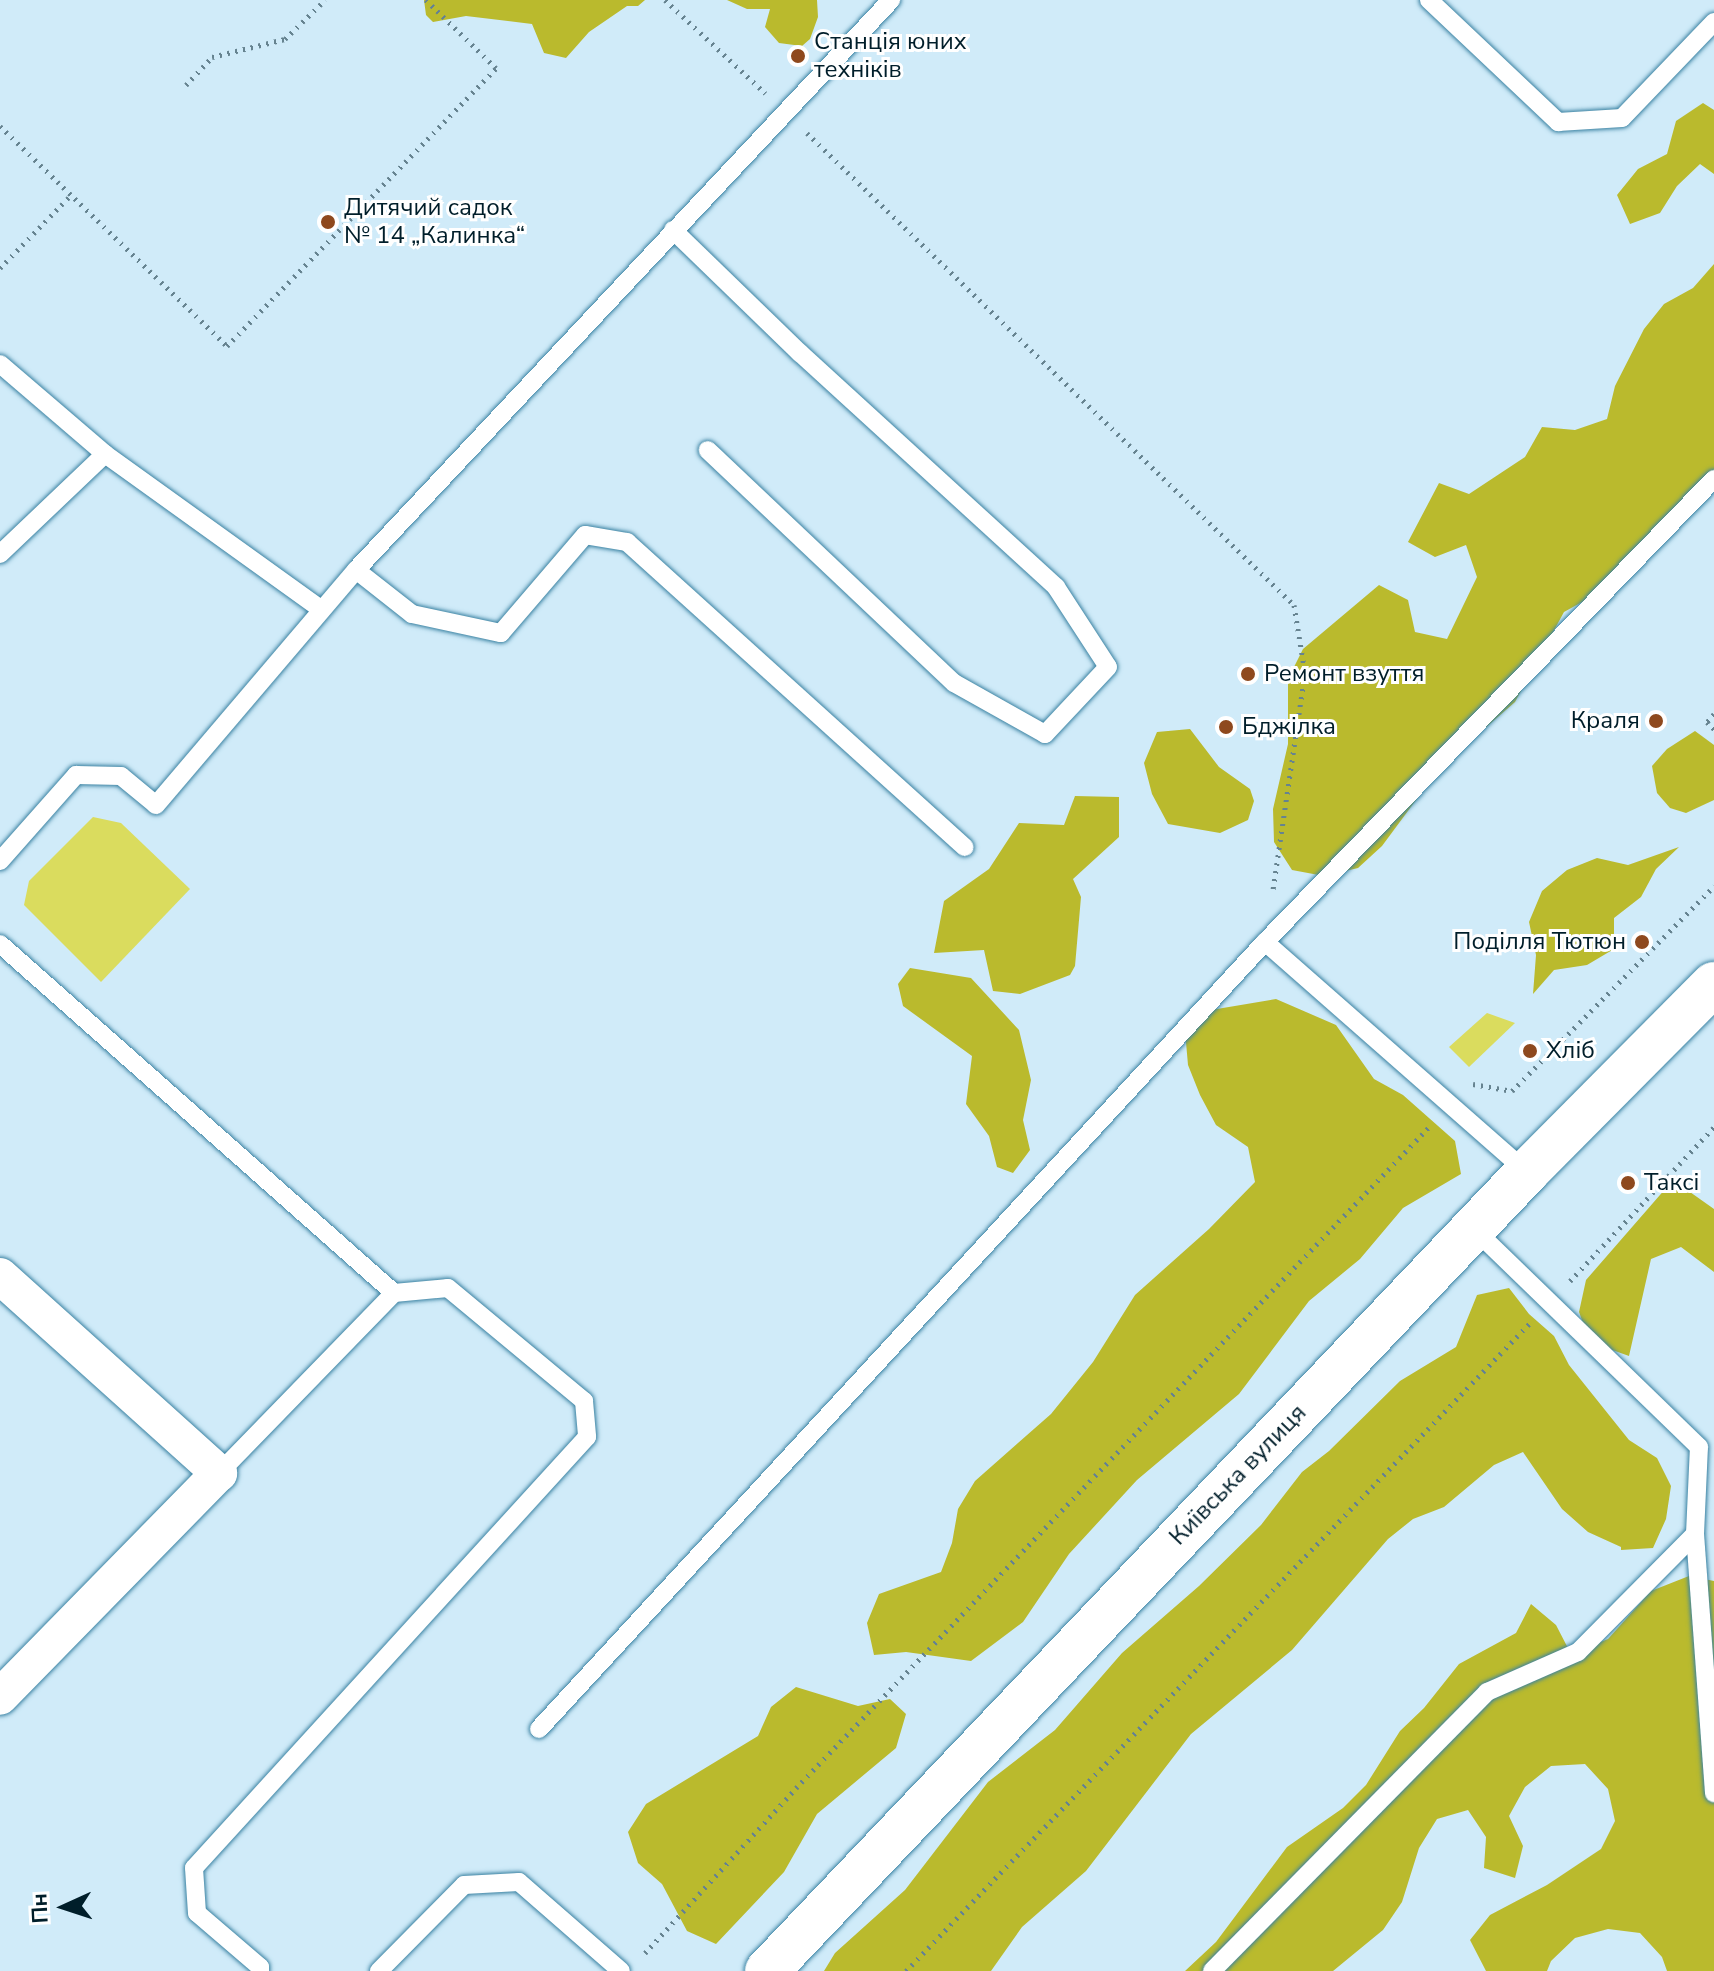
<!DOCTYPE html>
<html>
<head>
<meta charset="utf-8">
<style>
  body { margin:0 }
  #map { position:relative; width:1714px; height:1971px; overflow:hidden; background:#d0ebf9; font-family:"Nunito Sans",sans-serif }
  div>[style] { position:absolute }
  .green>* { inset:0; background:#dadc5e }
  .forest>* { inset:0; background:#baba2d }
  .path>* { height:5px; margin-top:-2.5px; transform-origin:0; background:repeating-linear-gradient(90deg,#668390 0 2px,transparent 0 8px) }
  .roads { filter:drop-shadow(0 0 2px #3a82a2) drop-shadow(0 0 2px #3a82a2) }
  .lane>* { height:18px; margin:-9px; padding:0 9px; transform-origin:9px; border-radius:9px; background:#fff }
  .street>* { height:36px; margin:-18px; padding:0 18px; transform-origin:18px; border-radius:18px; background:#fff }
  .secondary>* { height:44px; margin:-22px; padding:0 22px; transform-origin:22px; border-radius:22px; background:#fff }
  .dots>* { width:22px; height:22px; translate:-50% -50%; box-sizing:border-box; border:4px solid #fff; border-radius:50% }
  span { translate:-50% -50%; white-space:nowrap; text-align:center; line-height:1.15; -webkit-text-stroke:6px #fff; paint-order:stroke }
  .poi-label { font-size:24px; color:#001e2a }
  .left { translate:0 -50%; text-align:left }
  .right { translate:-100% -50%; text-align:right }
  .street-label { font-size:24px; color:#001e2a }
  .north { position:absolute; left:24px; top:1867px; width:80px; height:80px; -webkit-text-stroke:6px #fff; paint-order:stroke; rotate:267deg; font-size:22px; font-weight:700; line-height:32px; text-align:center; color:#001e2a }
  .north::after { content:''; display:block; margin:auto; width:28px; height:36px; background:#001e2a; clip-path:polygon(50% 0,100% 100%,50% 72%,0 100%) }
</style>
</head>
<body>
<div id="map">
  <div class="green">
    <div style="clip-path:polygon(93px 817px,121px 823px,190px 889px,101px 982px,24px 905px,29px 881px)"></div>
    <div style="clip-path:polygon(1487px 1013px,1515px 1023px,1469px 1067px,1449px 1047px)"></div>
  </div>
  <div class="forest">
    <div style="clip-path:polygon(424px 0,645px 0,638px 6px,627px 6px,589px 32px,566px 58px,544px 53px,532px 24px,466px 16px,433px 22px,426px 15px)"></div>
    <div style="clip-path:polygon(727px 0,817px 0,818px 17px,810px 39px,802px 46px,779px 43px,765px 27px,770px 9px,747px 9px)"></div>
    <div style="clip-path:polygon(1703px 103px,1714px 110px,1714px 174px,1700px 164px,1677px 186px,1660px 213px,1630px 224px,1617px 195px,1638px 169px,1667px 154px,1676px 121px)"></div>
    <div style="clip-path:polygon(1714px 264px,1714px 478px,1593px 596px,1564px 612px,1515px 702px,1467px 744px,1422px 792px,1382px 846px,1358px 868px,1324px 876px,1292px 870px,1274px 842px,1273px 809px,1288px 744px,1288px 679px,1303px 649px,1379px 585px,1408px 600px,1415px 632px,1447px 639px,1477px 577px,1466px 545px,1435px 557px,1408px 542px,1439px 483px,1469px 494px,1525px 457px,1542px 427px,1575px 430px,1607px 419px,1615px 386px,1644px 329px,1664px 304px,1693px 288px)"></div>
    <div style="clip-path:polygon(1190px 729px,1219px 767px,1250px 789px,1254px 801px,1248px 820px,1220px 833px,1168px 824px,1152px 794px,1144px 763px,1157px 732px)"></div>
    <div style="clip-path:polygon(1695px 731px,1714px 745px,1714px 800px,1686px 813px,1670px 808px,1657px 793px,1652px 766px,1667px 749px)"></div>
    <div style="clip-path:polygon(1075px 796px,1119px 797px,1119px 837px,1073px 879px,1081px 897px,1075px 966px,1070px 975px,1020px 994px,993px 991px,984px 950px,934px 953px,944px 901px,989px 869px,1019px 823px,1064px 825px)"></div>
    <div style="clip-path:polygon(1679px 847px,1656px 869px,1641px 897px,1614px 918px,1614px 949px,1587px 965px,1554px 970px,1533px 994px,1536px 955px,1529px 922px,1542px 891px,1567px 870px,1597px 858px,1628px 865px)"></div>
    <div style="clip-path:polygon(910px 968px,971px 978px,1019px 1030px,1031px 1080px,1023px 1120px,1030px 1150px,1013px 1173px,997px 1167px,989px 1136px,966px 1104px,972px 1056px,903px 1006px,898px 984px)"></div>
    <div style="clip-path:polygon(1276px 999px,1336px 1025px,1374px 1079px,1403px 1095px,1455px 1141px,1461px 1174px,1403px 1208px,1360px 1259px,1309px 1301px,1239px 1394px,1137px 1480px,1069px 1554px,1023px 1622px,971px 1661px,906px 1652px,874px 1655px,867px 1623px,879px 1594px,941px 1572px,952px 1543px,958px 1509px,975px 1481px,1051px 1414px,1093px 1362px,1135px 1295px,1209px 1229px,1255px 1182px,1248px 1147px,1216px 1125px,1200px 1095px,1188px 1065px,1185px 1031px,1211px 1010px)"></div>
    <div style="clip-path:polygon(1673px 1180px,1714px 1209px,1714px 1272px,1681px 1247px,1651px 1259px,1629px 1356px,1590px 1342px,1579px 1312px,1586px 1280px)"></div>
    <div style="clip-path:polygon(1509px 1288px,1529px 1314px,1554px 1336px,1569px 1365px,1629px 1440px,1657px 1458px,1671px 1486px,1666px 1519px,1653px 1548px,1621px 1550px,1621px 1547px,1588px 1532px,1562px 1509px,1523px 1452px,1494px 1465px,1444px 1507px,1413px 1519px,1388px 1539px,1292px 1650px,1191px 1734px,1086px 1871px,1022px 1927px,991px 1971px,824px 1971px,835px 1953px,905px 1890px,988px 1782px,1055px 1730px,1122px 1653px,1199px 1586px,1261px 1525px,1302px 1472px,1329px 1451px,1400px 1381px,1456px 1347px,1477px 1295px)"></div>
    <div style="clip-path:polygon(1689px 1576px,1714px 1581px,1714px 1971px,1667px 1971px,1662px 1957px,1640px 1933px,1608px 1929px,1575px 1938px,1551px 1961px,1547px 1971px,1486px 1971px,1470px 1940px,1490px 1915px,1547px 1885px,1601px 1849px,1615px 1821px,1608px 1789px,1585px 1764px,1551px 1766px,1525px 1787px,1509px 1816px,1523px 1846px,1515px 1878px,1484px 1868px,1486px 1837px,1468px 1810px,1437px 1819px,1419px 1848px,1402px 1902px,1383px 1930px,1333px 1971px,1185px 1971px,1216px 1942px,1287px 1847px,1343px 1808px,1366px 1785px,1400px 1731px,1424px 1708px,1459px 1664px,1516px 1633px,1531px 1604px,1556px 1625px,1571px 1654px,1608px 1639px,1651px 1591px)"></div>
    <div style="clip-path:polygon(796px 1687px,858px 1706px,890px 1699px,906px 1714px,896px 1748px,817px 1814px,784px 1872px,716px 1944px,687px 1931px,662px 1884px,638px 1863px,628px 1832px,646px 1804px,758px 1736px,771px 1707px)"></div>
  </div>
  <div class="path">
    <div style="left:665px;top:0;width:137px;rotate:42.9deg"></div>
    <div style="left:186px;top:85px;width:38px;rotate:-47deg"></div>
    <div style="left:212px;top:57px;width:75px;rotate:-13.9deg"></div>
    <div style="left:285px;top:39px;width:56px;rotate:-44.3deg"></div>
    <div style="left:0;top:126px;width:316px;rotate:44.1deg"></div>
    <div style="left:227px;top:346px;width:387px;rotate:-45.9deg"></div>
    <div style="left:496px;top:68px;width:98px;rotate:-135.8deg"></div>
    <div style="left:807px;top:133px;width:678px;rotate:44.1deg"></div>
    <div style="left:1294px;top:605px;width:69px;rotate:80.8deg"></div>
    <div style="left:1305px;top:673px;width:219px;rotate:98.4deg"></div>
    <div style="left:0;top:268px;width:102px;rotate:-45.8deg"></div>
    <div style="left:1714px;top:714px;width:11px;rotate:131deg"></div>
    <div style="left:1707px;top:722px;width:10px;rotate:45deg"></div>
    <div style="left:1473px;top:1084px;width:40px;rotate:10deg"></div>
    <div style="left:1512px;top:1091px;width:288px;rotate:-45.4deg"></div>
    <div style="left:1570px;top:1281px;width:211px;rotate:-46.9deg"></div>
    <div style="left:645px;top:1953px;width:224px;rotate:-47.5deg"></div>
    <div style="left:796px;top:1788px;width:915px;rotate:-46.24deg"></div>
    <div style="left:906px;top:1971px;width:900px;rotate:-46.08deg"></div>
  </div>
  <div class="roads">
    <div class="lane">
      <div style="left:1429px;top:0;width:178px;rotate:43.4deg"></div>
      <div style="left:1558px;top:122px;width:64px;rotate:-3.6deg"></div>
      <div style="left:1622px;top:118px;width:133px;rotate:-46.2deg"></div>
      <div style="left:673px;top:230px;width:177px;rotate:44.1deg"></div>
      <div style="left:800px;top:353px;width:347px;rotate:42.4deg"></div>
      <div style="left:1056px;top:587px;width:95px;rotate:57deg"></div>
      <div style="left:1108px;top:667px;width:92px;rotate:133.2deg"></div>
      <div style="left:1045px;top:734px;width:104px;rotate:-150.7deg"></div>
      <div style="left:954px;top:683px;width:339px;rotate:-136.6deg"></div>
      <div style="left:0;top:364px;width:138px;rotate:40.6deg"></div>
      <div style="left:105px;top:454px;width:266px;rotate:35.7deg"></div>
      <div style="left:0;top:554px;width:145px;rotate:-43.6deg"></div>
      <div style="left:356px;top:570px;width:71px;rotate:38.2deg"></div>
      <div style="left:412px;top:614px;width:91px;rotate:12.1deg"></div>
      <div style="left:501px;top:633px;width:129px;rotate:-49.4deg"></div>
      <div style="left:585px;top:535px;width:43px;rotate:9.5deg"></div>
      <div style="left:627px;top:542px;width:455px;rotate:42.1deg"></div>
      <div style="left:0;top:861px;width:115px;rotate:-48.5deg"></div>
      <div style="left:76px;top:775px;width:45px;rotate:1.3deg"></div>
      <div style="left:121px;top:776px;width:45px;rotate:39.6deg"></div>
      <div style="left:156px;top:805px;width:309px;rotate:-49.6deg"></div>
      <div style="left:356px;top:570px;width:782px;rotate:-46.81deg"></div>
      <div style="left:1265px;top:942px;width:349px;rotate:41.3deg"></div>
      <div style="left:0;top:944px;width:526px;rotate:41.53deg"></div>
      <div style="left:219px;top:1473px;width:251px;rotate:-45.8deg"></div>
      <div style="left:394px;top:1293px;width:54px;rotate:-5.3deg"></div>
      <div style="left:448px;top:1288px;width:177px;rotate:39.7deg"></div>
      <div style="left:584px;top:1401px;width:36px;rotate:85deg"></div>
      <div style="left:587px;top:1437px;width:583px;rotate:132.36deg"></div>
      <div style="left:194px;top:1868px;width:45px;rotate:86.2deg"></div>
      <div style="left:197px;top:1913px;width:83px;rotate:40.6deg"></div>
      <div style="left:260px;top:1967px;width:4px;rotate:90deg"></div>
      <div style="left:1695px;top:1534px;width:260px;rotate:85.8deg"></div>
      <div style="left:539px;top:1729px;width:1071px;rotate:-47.31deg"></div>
      <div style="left:1265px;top:942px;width:645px;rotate:-45.88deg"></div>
      <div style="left:379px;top:1971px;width:121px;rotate:-45.3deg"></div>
      <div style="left:464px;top:1885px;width:55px;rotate:-3.1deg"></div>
      <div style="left:519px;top:1882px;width:135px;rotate:41.1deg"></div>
      <div style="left:1212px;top:1971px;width:392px;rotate:-45.4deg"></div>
      <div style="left:1487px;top:1692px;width:99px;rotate:-23.7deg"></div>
      <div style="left:1578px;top:1652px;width:166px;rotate:-45.2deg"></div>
      <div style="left:1695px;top:1534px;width:87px;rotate:-87.4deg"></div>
      <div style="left:1699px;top:1447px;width:315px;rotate:-135.9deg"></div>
    </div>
    <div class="street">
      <div style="left:0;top:1276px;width:295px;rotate:42deg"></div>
      <div style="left:219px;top:1473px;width:313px;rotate:134.4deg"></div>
    </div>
    <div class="secondary">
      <div style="left:767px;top:1971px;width:1103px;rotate:-46.43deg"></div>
      <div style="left:1527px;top:1172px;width:265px;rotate:-45.2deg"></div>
    </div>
  </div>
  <div class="dots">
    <div style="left:798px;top:56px;background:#8e491e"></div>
    <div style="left:328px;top:222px;background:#8e491e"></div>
    <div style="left:1248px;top:674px;background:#8e491e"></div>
    <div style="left:1656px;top:721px;background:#8e491e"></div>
    <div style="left:1226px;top:727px;background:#8e491e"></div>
    <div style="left:1642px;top:942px;background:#8e491e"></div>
    <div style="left:1530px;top:1051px;background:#8e491e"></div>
    <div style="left:1628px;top:1183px;background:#8e491e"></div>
  </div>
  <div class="poi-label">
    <span class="left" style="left:814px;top:56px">Станція юних<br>техніків</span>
    <span class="left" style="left:344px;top:222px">Дитячий садок<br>№ 14 „Калинка“</span>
    <span class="left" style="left:1264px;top:674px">Ремонт взуття</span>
    <span class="right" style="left:1640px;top:721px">Краля</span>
    <span class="left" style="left:1242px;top:727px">Бджілка</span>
    <span class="right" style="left:1626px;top:942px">Поділля Тютюн</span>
    <span class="left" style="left:1546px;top:1051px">Хліб</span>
    <span class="left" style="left:1644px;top:1183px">Таксі</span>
  </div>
  <div class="street-label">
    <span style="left:1238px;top:1475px;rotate:-46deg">Київська вулиця</span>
  </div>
  <div class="north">Пн</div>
</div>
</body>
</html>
